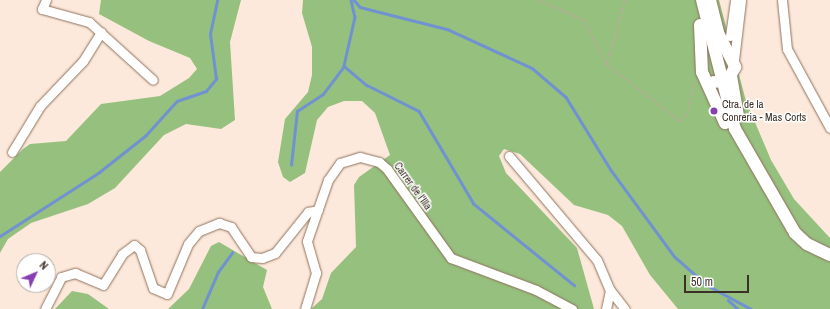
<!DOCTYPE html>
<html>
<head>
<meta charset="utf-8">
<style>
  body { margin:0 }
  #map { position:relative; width:830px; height:309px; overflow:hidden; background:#fde9db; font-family:"Archivo Narrow",sans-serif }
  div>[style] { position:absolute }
  .forest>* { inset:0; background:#96c07e }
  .stream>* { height:2.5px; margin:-1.25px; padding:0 1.25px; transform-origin:1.25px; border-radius:1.25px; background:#7192d1 }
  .path>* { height:1.5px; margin-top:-0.75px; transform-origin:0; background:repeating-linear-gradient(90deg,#bcaa9e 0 2px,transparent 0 4px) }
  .roads { filter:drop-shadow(0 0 1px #8f725d) drop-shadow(0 0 1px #8f725d) }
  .street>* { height:9px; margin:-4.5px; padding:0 4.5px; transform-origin:4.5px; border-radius:4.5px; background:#fff }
  .secondary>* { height:12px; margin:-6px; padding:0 6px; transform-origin:6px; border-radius:6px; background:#fff }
  .dots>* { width:11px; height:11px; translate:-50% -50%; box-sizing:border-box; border:2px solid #fff; border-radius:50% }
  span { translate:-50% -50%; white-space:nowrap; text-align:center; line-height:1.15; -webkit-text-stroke:3px #fff; paint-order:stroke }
  .poi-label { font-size:11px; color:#3c3027 }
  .left { translate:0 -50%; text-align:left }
  .street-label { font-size:11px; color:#3c3027 }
  .north { position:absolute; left:16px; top:253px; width:40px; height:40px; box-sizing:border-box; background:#fff; border:1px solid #b1aca9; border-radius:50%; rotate:46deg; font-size:11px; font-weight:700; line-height:16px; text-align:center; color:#3c3027 }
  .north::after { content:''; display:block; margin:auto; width:14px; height:18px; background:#873fb1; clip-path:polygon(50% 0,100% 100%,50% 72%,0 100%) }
  .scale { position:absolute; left:684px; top:275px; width:65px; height:18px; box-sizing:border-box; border:2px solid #3c3027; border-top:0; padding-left:5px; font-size:12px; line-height:14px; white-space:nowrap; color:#3c3027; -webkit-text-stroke:3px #fff; paint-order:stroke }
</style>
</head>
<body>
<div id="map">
  <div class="forest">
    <div style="clip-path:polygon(101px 0,241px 0,230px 42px,235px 120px,221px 129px,186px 124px,164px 135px,115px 188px,88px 204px,31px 223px,8px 239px,0 253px,0 172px,23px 149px,30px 144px,66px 141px,101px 104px,160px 96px,189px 78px,197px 69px,190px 58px,149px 41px,99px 14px)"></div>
    <div style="clip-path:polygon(303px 0,719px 0,746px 101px,771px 160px,794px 199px,830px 238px,830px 309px,678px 309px,650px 275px,622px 226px,608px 215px,574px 205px,520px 154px,504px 149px,499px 156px,506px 173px,577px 248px,594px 309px,311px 309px,322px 299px,331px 273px,356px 247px,354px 185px,359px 177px,390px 155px,375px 113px,362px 101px,344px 101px,328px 107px,317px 120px,305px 173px,290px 182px,283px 177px,278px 162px,285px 119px,308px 92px,312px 75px,312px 47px,302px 13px)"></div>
    <div style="clip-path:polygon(219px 242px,267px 270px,263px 287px,272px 309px,168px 309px,189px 289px,211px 246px)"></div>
    <div style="clip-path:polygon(72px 291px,88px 294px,109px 309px,55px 309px)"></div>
  </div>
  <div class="stream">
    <div style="left:351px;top:0;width:17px;rotate:77deg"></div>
    <div style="left:355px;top:17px;width:50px;rotate:102.7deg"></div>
    <div style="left:344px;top:66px;width:30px;rotate:40deg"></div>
    <div style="left:367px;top:85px;width:58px;rotate:26.6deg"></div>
    <div style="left:419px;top:111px;width:108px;rotate:59.4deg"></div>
    <div style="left:474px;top:204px;width:129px;rotate:39deg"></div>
    <div style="left:354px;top:0;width:9px;rotate:49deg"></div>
    <div style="left:360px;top:7px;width:90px;rotate:14.2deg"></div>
    <div style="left:447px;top:29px;width:94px;rotate:24.6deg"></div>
    <div style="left:532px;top:68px;width:45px;rotate:40.5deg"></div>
    <div style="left:566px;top:97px;width:86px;rotate:58.3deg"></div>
    <div style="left:611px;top:170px;width:108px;rotate:53.7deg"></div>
    <div style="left:675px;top:257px;width:43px;rotate:41.2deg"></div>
    <div style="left:707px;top:285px;width:50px;rotate:28.6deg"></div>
    <div style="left:291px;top:165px;width:54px;rotate:-83.7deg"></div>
    <div style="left:297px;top:111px;width:31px;rotate:-33deg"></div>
    <div style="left:323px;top:94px;width:35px;rotate:-53deg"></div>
    <div style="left:0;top:236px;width:117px;rotate:-32.7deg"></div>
    <div style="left:98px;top:173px;width:60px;rotate:-38.2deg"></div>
    <div style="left:145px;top:136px;width:47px;rotate:-47.6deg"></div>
    <div style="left:177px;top:101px;width:31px;rotate:-19deg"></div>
    <div style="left:206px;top:91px;width:16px;rotate:-50deg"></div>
    <div style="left:216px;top:79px;width:45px;rotate:-97.6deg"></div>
    <div style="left:210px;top:34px;width:35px;rotate:-78deg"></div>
    <div style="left:728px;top:300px;width:13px;rotate:42deg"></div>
    <div style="left:202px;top:309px;width:40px;rotate:-66.6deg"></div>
    <div style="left:218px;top:272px;width:24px;rotate:-54deg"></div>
  </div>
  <div class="path">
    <div style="left:538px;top:0;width:50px;rotate:23.5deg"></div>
    <div style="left:584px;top:20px;width:50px;rotate:62.4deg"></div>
    <div style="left:607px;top:64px;width:94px;rotate:38.1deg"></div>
    <div style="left:681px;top:122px;width:12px;rotate:-55deg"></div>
    <div style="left:688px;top:112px;width:32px;rotate:-77deg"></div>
    <div style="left:607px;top:64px;width:66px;rotate:-74.3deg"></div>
  </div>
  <div class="roads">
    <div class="street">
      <div style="left:46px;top:0;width:10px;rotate:114deg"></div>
      <div style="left:42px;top:9px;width:49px;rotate:15.5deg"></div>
      <div style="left:89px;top:22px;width:86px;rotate:42.2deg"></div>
      <div style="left:782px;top:0;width:49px;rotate:84.2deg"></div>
      <div style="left:787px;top:49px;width:90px;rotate:61.4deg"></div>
      <div style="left:730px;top:36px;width:35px;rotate:-82deg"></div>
      <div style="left:734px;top:60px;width:60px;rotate:-83.3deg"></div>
      <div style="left:12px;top:152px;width:54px;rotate:-58.7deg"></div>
      <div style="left:40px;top:106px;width:62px;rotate:-46.3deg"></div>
      <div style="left:83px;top:61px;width:34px;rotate:-58deg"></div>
      <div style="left:509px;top:156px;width:136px;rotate:49.8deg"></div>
      <div style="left:597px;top:260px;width:33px;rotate:67deg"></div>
      <div style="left:610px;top:290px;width:24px;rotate:52deg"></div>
      <div style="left:45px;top:309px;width:36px;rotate:-63deg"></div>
      <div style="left:61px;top:277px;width:15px;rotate:-16deg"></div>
      <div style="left:75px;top:273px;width:30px;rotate:23deg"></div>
      <div style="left:103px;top:285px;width:36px;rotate:-58deg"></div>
      <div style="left:122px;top:254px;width:15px;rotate:-37deg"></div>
      <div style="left:134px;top:245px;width:8px;rotate:40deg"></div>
      <div style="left:140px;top:250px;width:40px;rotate:71.1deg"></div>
      <div style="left:153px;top:288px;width:15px;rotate:23deg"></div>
      <div style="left:167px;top:294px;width:54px;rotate:-67.2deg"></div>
      <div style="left:188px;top:244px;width:17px;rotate:-50deg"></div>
      <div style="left:199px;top:231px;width:22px;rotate:-22deg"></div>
      <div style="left:219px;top:223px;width:13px;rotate:18deg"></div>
      <div style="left:231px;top:227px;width:36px;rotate:56deg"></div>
      <div style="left:251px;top:257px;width:11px;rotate:5deg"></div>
      <div style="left:262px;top:258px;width:14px;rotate:-21deg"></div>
      <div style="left:275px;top:253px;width:53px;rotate:-51.2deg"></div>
      <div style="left:308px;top:212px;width:10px;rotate:-11deg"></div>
      <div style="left:305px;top:309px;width:38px;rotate:-73deg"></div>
      <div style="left:316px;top:273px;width:33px;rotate:-106deg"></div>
      <div style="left:307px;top:241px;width:65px;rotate:-71deg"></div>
      <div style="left:328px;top:180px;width:21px;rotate:-55deg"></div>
      <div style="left:340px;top:163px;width:21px;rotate:-17deg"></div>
      <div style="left:360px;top:157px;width:20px;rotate:15deg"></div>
      <div style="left:379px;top:162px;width:11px;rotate:41deg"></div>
      <div style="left:387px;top:169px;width:110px;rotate:54.3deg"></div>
      <div style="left:451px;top:258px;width:91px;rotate:20.6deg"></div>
      <div style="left:536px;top:290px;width:41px;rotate:27.8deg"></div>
      <div style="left:606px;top:309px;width:19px;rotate:-78deg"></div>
    </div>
    <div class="secondary">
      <div style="left:702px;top:0;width:133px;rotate:75.7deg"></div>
      <div style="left:735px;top:129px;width:120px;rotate:60deg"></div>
      <div style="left:795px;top:233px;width:16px;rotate:43deg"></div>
      <div style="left:807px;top:244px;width:25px;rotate:26deg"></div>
      <div style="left:710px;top:0;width:36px;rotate:76deg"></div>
      <div style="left:719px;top:35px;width:36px;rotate:63deg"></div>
      <div style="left:735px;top:67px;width:15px;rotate:118deg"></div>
      <div style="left:728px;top:80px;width:15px;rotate:172deg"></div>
      <div style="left:700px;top:25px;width:47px;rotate:87.6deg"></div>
      <div style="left:702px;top:72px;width:56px;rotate:65.7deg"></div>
      <div style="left:731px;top:76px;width:40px;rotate:80deg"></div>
    </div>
  </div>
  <div class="dots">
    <div style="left:714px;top:111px;background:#873fb1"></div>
  </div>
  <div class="poi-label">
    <span class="left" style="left:722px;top:111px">Ctra. de la<br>Conreria - Mas Corts</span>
  </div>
  <div class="street-label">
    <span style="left:413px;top:186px;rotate:54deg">Carrer de l'Illa</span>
  </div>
  <div class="north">N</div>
  <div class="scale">50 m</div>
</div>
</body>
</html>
